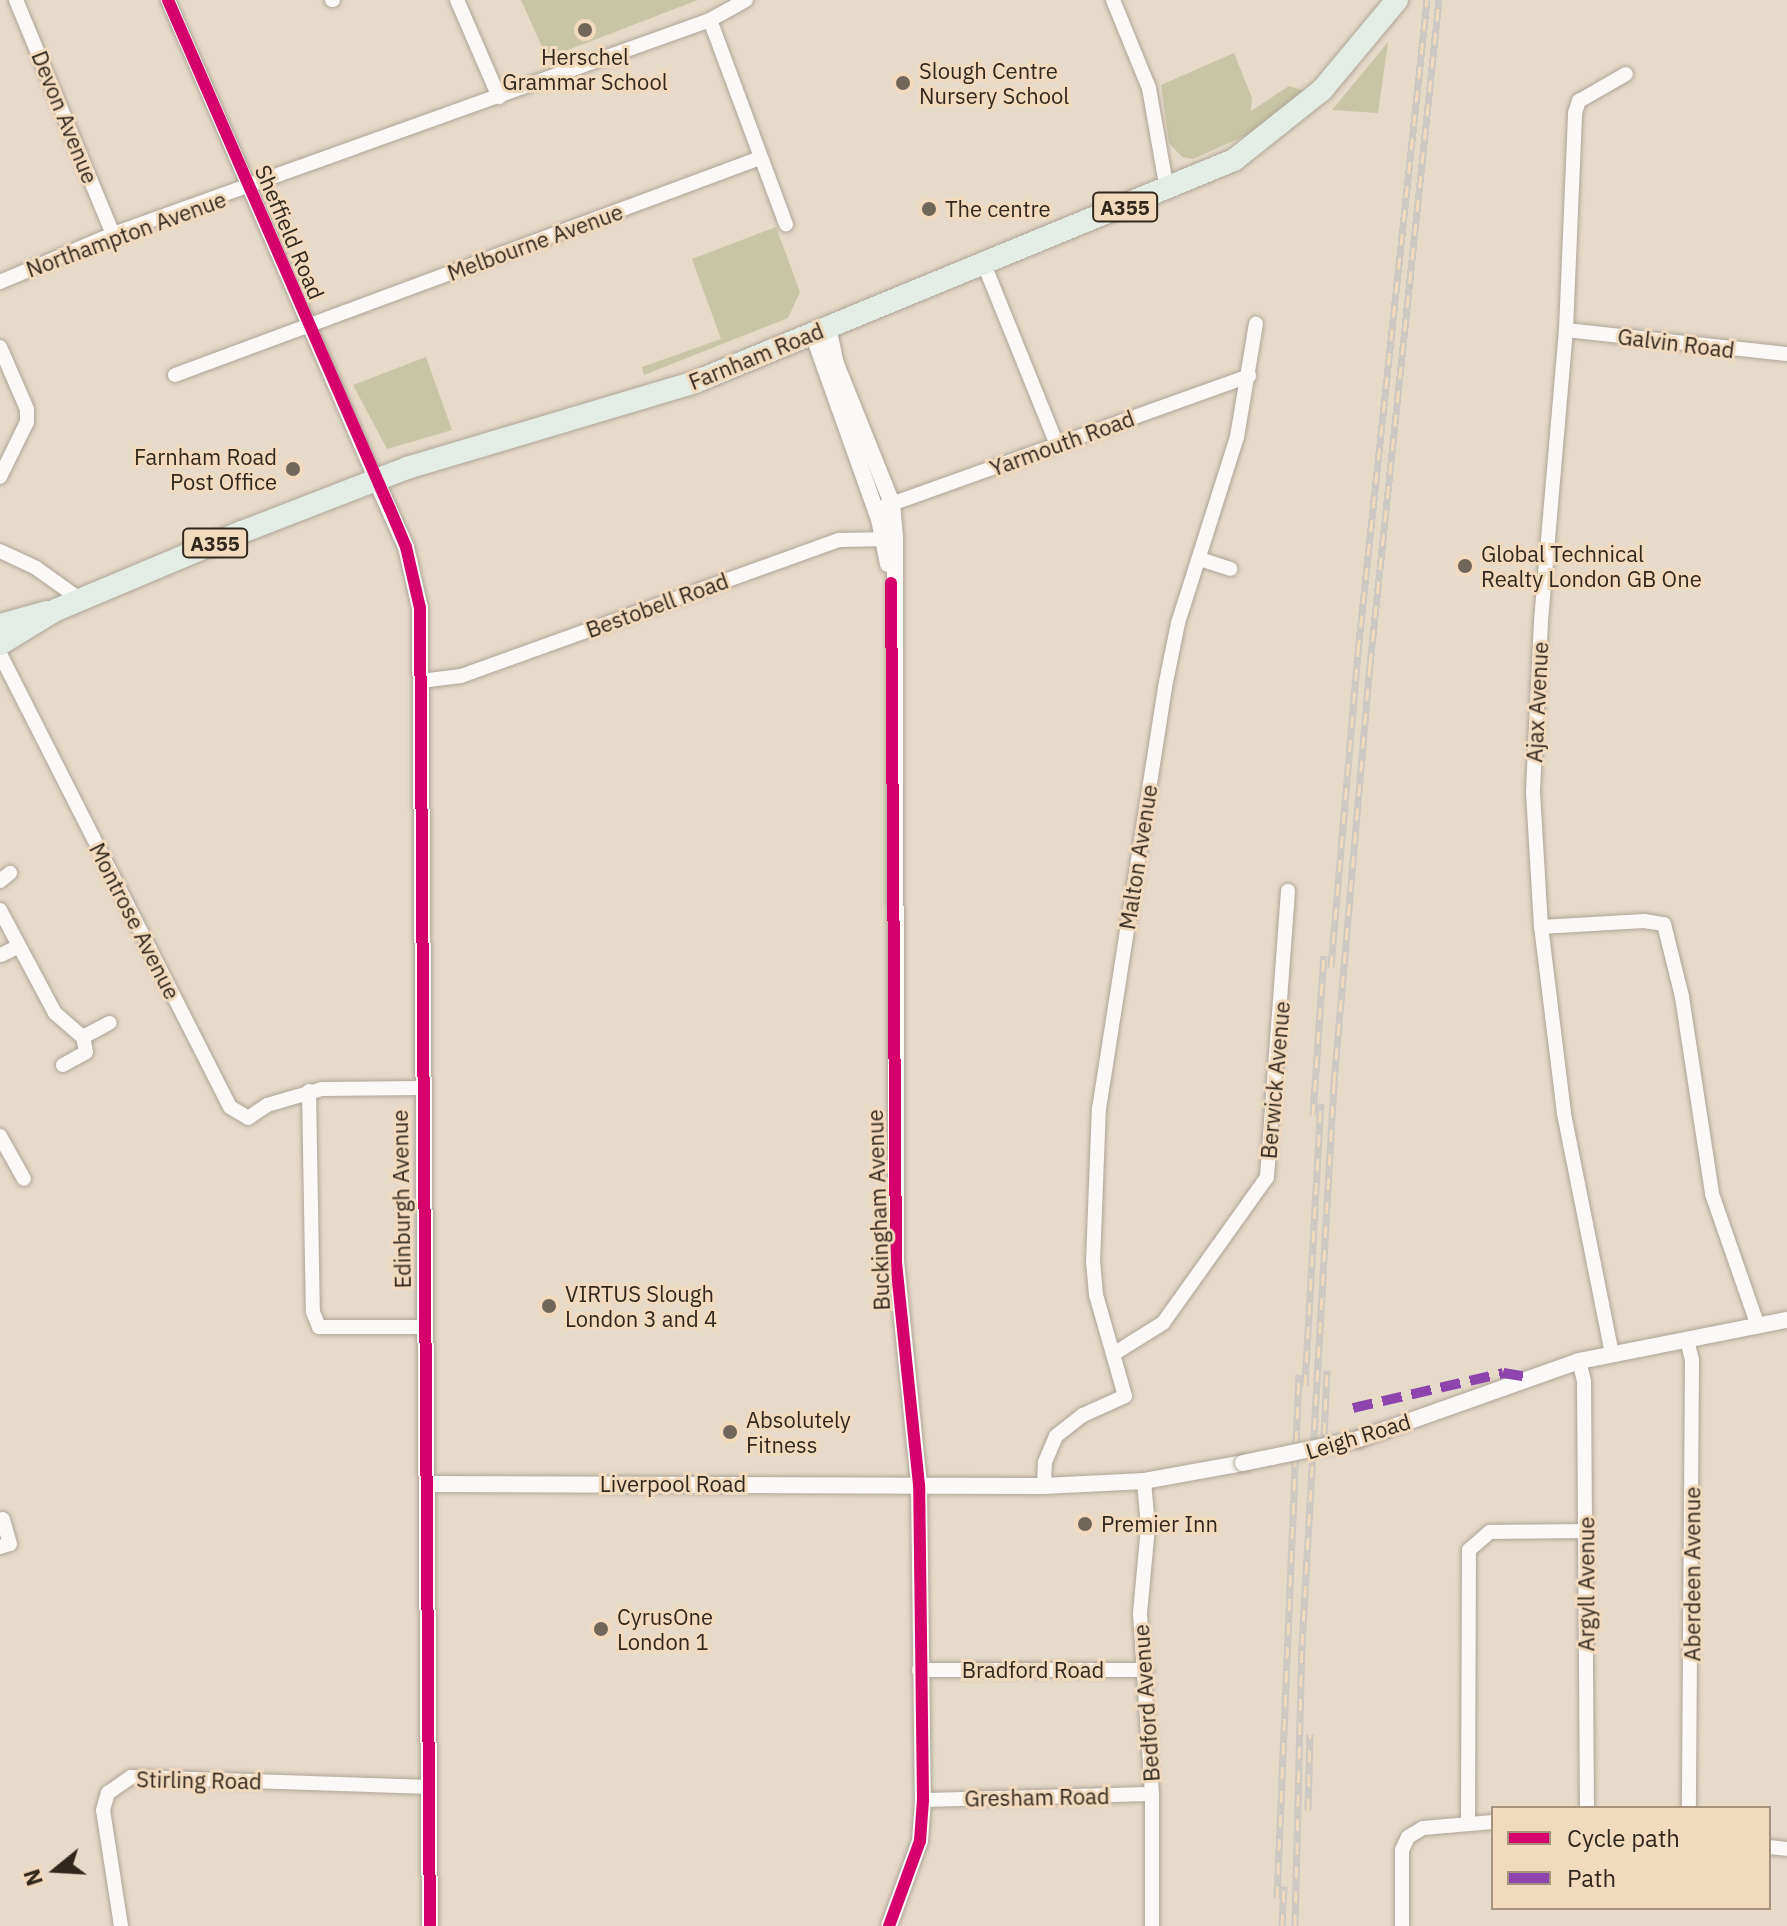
<!DOCTYPE html>
<html>
<head>
<meta charset="utf-8">
<style>
  body { margin:0 }
  #map { position:relative; width:1787px; height:1926px; overflow:hidden; background:#e6dac9; font-family:"IBM Plex Sans",sans-serif }
  div>[style] { position:absolute }
  .green>* { inset:0; background:#c8c5a4 }
  .roads { filter:drop-shadow(0 0 2px #ada497) drop-shadow(0 0 2px #ada497) }
  .minor>* { height:14px; margin:-7px; padding:0 7px; transform-origin:7px; border-radius:7px; background:#fbf9f7 }
  .tertiary>* { height:16px; margin:-8px; padding:0 8px; transform-origin:8px; border-radius:8px; background:#fbf9f7 }
  .primary>* { height:22px; margin:-11px; padding:0 11px; transform-origin:11px; border-radius:11px; background:#e3ede5 }
  .rail>* { height:7px; margin-top:-3.5px; transform-origin:0; background:repeating-linear-gradient(90deg,#f2dbbd 0 12px,#ccc8c3 0 24px); box-sizing:border-box; border-block:2px solid #ccc8c3 }
  .bridges { filter:drop-shadow(0 0 2px #ada497) drop-shadow(0 0 2px #ada497) }
  .tertiary-bridge>* { height:16px; margin:-8px; padding:0 8px; transform-origin:8px; border-radius:8px; background:#fbf9f7 }
  .quiet>* { height:10px; margin-top:-5px; transform-origin:0; background:repeating-linear-gradient(90deg,#8e44ad 0 20px,transparent 0 30px) }
  .cycleway>* { height:12px; margin:-6px; padding:0 6px; transform-origin:6px; border-radius:6px; background:#d6006c }
  .dots>* { width:22px; height:22px; translate:-50% -50%; box-sizing:border-box; border:4px solid #f2dbbd; border-radius:50% }
  span { translate:-50% -50%; white-space:nowrap; text-align:center; line-height:1.15; -webkit-text-stroke:6px #f2dbbd; paint-order:stroke }
  .shield-label span { padding:2px 6px; background:#f2dbbd; border:2px solid; border-radius:6px; -webkit-text-stroke-width:0 }
  .shield-label { font-size:20px; color:#31281d; font-weight:700 }
  .poi-label { font-size:22px; color:#31281d }
  .left { translate:0 -50%; text-align:left }
  .right { translate:-100% -50%; text-align:right }
  .street-label { font-size:22px; color:#31281d }
  .legend { position:absolute; left:1491px; top:1806px; width:280px; height:104px; box-sizing:border-box; background:#f2dbbd; border:2px solid #a5937d; margin:0; padding:10px 14px; list-style:none; font-size:24px; color:#31281d }
  .legend li { display:flex; align-items:center; gap:16px; height:40px }
  .legend b { width:40px; border:2px solid #a5937d }
  .north { position:absolute; left:16px; top:1830px; width:80px; height:80px; -webkit-text-stroke:6px #f2dbbd; paint-order:stroke; rotate:252deg; font-size:22px; font-weight:700; line-height:32px; text-align:center; color:#31281d }
  .north::after { content:''; display:block; margin:auto; width:28px; height:36px; background:#31281d; clip-path:polygon(50% 0,100% 100%,50% 72%,0 100%) }
</style>
</head>
<body>
<div id="map">
  <div class="green">
    <div style="clip-path:polygon(521px 0,698px 0,547px 58px)"></div>
    <div style="clip-path:polygon(1388px 42px,1378px 113px,1332px 110px)"></div>
    <div style="clip-path:polygon(1234px 53px,1252px 98px,1251px 111px,1289px 86px,1305px 91px,1249px 134px,1193px 159px,1182px 157px,1169px 143px,1161px 85px)"></div>
    <div style="clip-path:polygon(776px 227px,800px 292px,788px 318px,644px 375px,642px 367px,721px 339px,692px 259px)"></div>
    <div style="clip-path:polygon(426px 357px,452px 430px,387px 449px,353px 385px)"></div>
  </div>
  <div class="roads">
    <div class="minor">
      <div style="left:16px;top:0;width:253px;rotate:67.5deg"></div>
      <div style="left:168px;top:0;width:523px;rotate:66.57deg"></div>
      <div style="left:332px;top:0;width:1px"></div>
      <div style="left:457px;top:0;width:106px;rotate:66.6deg"></div>
      <div style="left:1113px;top:0;width:95px;rotate:67.8deg"></div>
      <div style="left:1149px;top:88px;width:104px;rotate:80deg"></div>
      <div style="left:710px;top:20px;width:218px;rotate:69.6deg"></div>
      <div style="left:984px;top:264px;width:195px;rotate:68deg"></div>
      <div style="left:0;top:282px;width:123px;rotate:-23deg"></div>
      <div style="left:113px;top:234px;width:634px;rotate:-19.72deg"></div>
      <div style="left:710px;top:20px;width:41px;rotate:-29.1deg"></div>
      <div style="left:1566px;top:330px;width:222px;rotate:6.2deg"></div>
      <div style="left:0;top:347px;width:68px;rotate:66.5deg"></div>
      <div style="left:27px;top:409px;width:13px;rotate:90deg"></div>
      <div style="left:27px;top:422px;width:61px;rotate:116.1deg"></div>
      <div style="left:175px;top:375px;width:624px;rotate:-20.35deg"></div>
      <div style="left:883px;top:507px;width:389px;rotate:-19.7deg"></div>
      <div style="left:0;top:551px;width:40px;rotate:25deg"></div>
      <div style="left:36px;top:568px;width:55px;rotate:35.4deg"></div>
      <div style="left:1200px;top:559px;width:32px;rotate:18deg"></div>
      <div style="left:0;top:654px;width:508px;rotate:63.08deg"></div>
      <div style="left:230px;top:1107px;width:21px;rotate:31deg"></div>
      <div style="left:248px;top:1118px;width:23px;rotate:-34deg"></div>
      <div style="left:267px;top:1105px;width:57px;rotate:-16.2deg"></div>
      <div style="left:322px;top:1089px;width:98px;rotate:-0.6deg"></div>
      <div style="left:421px;top:681px;width:40px;rotate:-7.1deg"></div>
      <div style="left:461px;top:676px;width:402px;rotate:-19.8deg"></div>
      <div style="left:839px;top:540px;width:53px;rotate:-1.1deg"></div>
      <div style="left:0;top:881px;width:13px;rotate:-39deg"></div>
      <div style="left:0;top:910px;width:117px;rotate:61.9deg"></div>
      <div style="left:55px;top:1013px;width:37px;rotate:41deg"></div>
      <div style="left:83px;top:1037px;width:30px;rotate:-28deg"></div>
      <div style="left:1541px;top:927px;width:103px;rotate:-3.3deg"></div>
      <div style="left:1644px;top:921px;width:20px;rotate:9deg"></div>
      <div style="left:1664px;top:924px;width:75px;rotate:76.1deg"></div>
      <div style="left:1682px;top:997px;width:199px;rotate:81.3deg"></div>
      <div style="left:1712px;top:1194px;width:140px;rotate:70.8deg"></div>
      <div style="left:1px;top:955px;width:20px;rotate:-27deg"></div>
      <div style="left:63px;top:1065px;width:26px;rotate:-29deg"></div>
      <div style="left:86px;top:1052px;width:15px;rotate:-101deg"></div>
      <div style="left:309px;top:1091px;width:221px;rotate:89deg"></div>
      <div style="left:313px;top:1312px;width:16px;rotate:68deg"></div>
      <div style="left:319px;top:1327px;width:104px"></div>
      <div style="left:0;top:1136px;width:49px;rotate:60.8deg"></div>
      <div style="left:1687px;top:1340px;width:21px;rotate:76deg"></div>
      <div style="left:1692px;top:1360px;width:448px;rotate:90.4deg"></div>
      <div style="left:1115px;top:1353px;width:57px;rotate:-32deg"></div>
      <div style="left:1163px;top:1323px;width:179px;rotate:-54.5deg"></div>
      <div style="left:1267px;top:1177px;width:287px;rotate:-85.8deg"></div>
      <div style="left:1612px;top:1354px;width:246px;rotate:-101.3deg"></div>
      <div style="left:1564px;top:1113px;width:187px;rotate:-97deg"></div>
      <div style="left:1541px;top:927px;width:136px;rotate:-93.4deg"></div>
      <div style="left:1533px;top:791px;width:170px;rotate:-87.3deg"></div>
      <div style="left:1541px;top:621px;width:292px;rotate:-85.1deg"></div>
      <div style="left:1566px;top:330px;width:217px;rotate:-87.6deg"></div>
      <div style="left:1575px;top:113px;width:13px;rotate:-72deg"></div>
      <div style="left:1579px;top:101px;width:54px;rotate:-29.9deg"></div>
      <div style="left:1579px;top:1361px;width:21px;rotate:76deg"></div>
      <div style="left:1584px;top:1381px;width:427px;rotate:89.6deg"></div>
      <div style="left:1144px;top:1481px;width:46px;rotate:85deg"></div>
      <div style="left:1148px;top:1527px;width:87px;rotate:95.3deg"></div>
      <div style="left:1140px;top:1614px;width:180px;rotate:86.2deg"></div>
      <div style="left:1152px;top:1794px;width:132px;rotate:90deg"></div>
      <div style="left:1044px;top:1486px;width:24px;rotate:-88deg"></div>
      <div style="left:1045px;top:1462px;width:28px;rotate:-67deg"></div>
      <div style="left:1056px;top:1436px;width:34px;rotate:-38deg"></div>
      <div style="left:1083px;top:1415px;width:46px;rotate:-24.3deg"></div>
      <div style="left:1125px;top:1396px;width:105px;rotate:-106deg"></div>
      <div style="left:1096px;top:1295px;width:33px;rotate:-95deg"></div>
      <div style="left:1093px;top:1262px;width:153px;rotate:-87.8deg"></div>
      <div style="left:1099px;top:1109px;width:427px;rotate:-81.1deg"></div>
      <div style="left:1165px;top:687px;width:65px;rotate:-78.5deg"></div>
      <div style="left:1178px;top:623px;width:195px;rotate:-72.4deg"></div>
      <div style="left:1237px;top:437px;width:115px;rotate:-80.5deg"></div>
      <div style="left:0;top:1547px;width:10px;rotate:-17deg"></div>
      <div style="left:10px;top:1544px;width:26px;rotate:-106deg"></div>
      <div style="left:919px;top:1670px;width:227px"></div>
      <div style="left:923px;top:1800px;width:229px;rotate:-1.5deg"></div>
      <div style="left:1468px;top:1821px;width:271px;rotate:-89.8deg"></div>
      <div style="left:1469px;top:1550px;width:28px;rotate:-41deg"></div>
      <div style="left:1490px;top:1532px;width:95px;rotate:-0.6deg"></div>
      <div style="left:1769px;top:1847px;width:18px;rotate:6deg"></div>
      <div style="left:121px;top:1926px;width:117px;rotate:-98.8deg"></div>
      <div style="left:103px;top:1810px;width:18px;rotate:-74deg"></div>
      <div style="left:108px;top:1793px;width:28px;rotate:-35deg"></div>
      <div style="left:131px;top:1777px;width:299px;rotate:1.9deg"></div>
      <div style="left:1402px;top:1926px;width:76px;rotate:-90deg"></div>
      <div style="left:1402px;top:1850px;width:14px;rotate:-65deg"></div>
      <div style="left:1408px;top:1837px;width:17px;rotate:-31deg"></div>
      <div style="left:1423px;top:1828px;width:70px;rotate:-4.9deg"></div>
    </div>
    <div class="tertiary">
      <div style="left:828px;top:327px;width:38px;rotate:78deg"></div>
      <div style="left:836px;top:364px;width:150px;rotate:68.1deg"></div>
      <div style="left:892px;top:503px;width:35px;rotate:85deg"></div>
      <div style="left:895px;top:538px;width:723px;rotate:89.92deg"></div>
      <div style="left:896px;top:1261px;width:225px;rotate:84.1deg"></div>
      <div style="left:919px;top:1485px;width:315px;rotate:89.3deg"></div>
      <div style="left:923px;top:1800px;width:41px;rotate:94.2deg"></div>
      <div style="left:920px;top:1841px;width:90px;rotate:110deg"></div>
      <div style="left:813px;top:334px;width:196px;rotate:70.4deg"></div>
      <div style="left:879px;top:519px;width:46px;rotate:78.7deg"></div>
      <div style="left:376px;top:480px;width:73px;rotate:65.9deg"></div>
      <div style="left:406px;top:547px;width:63px;rotate:77.1deg"></div>
      <div style="left:420px;top:608px;width:1318px;rotate:89.57deg"></div>
      <div style="left:1359px;top:1439px;width:233px;rotate:-19.5deg"></div>
      <div style="left:1579px;top:1361px;width:212px;rotate:-11.2deg"></div>
      <div style="left:428px;top:1484px;width:616px;rotate:0.19deg"></div>
      <div style="left:1044px;top:1486px;width:100px;rotate:-2.9deg"></div>
      <div style="left:1144px;top:1481px;width:101px;rotate:-10.3deg"></div>
    </div>
    <div class="primary">
      <div style="left:0;top:625px;width:49px;rotate:-15.5deg"></div>
      <div style="left:0;top:644px;width:66px;rotate:-31.3deg"></div>
      <div style="left:56px;top:610px;width:202px;rotate:-22.8deg"></div>
      <div style="left:242px;top:532px;width:177px;rotate:-21.2deg"></div>
      <div style="left:407px;top:468px;width:301px;rotate:-16.6deg"></div>
      <div style="left:695px;top:382px;width:583px;rotate:-22.39deg"></div>
      <div style="left:1234px;top:160px;width:112px;rotate:-38.5deg"></div>
      <div style="left:1322px;top:90px;width:117px;rotate:-50.2deg"></div>
    </div>
  </div>
  <div class="rail">
    <div style="left:1331px;top:967px;width:317px;rotate:-85.1deg"></div>
    <div style="left:1358px;top:651px;width:655px;rotate:-83.95deg"></div>
    <div style="left:1313px;top:1115px;width:160px;rotate:-86.1deg"></div>
    <div style="left:1305px;top:1386px;width:283px;rotate:-86.8deg"></div>
    <div style="left:1323px;top:1458px;width:88px;rotate:-87.4deg"></div>
    <div style="left:1308px;top:1810px;width:76px;rotate:-88.5deg"></div>
    <div style="left:1277px;top:1898px;width:524px;rotate:-87.6deg"></div>
    <div style="left:1282px;top:1926px;width:40px;rotate:-87.1deg"></div>
    <div style="left:1295px;top:1926px;width:281px;rotate:-88.6deg"></div>
    <div style="left:1302px;top:1645px;width:563px;rotate:-86.74deg"></div>
    <div style="left:1334px;top:1083px;width:420px;rotate:-85.1deg"></div>
    <div style="left:1370px;top:665px;width:669px;rotate:-84.08deg"></div>
  </div>
  <div class="bridges">
    <div class="tertiary-bridge">
      <div style="left:1243px;top:1463px;width:118px;rotate:-11.7deg"></div>
    </div>
  </div>
  <div class="quiet">
    <div style="left:1353px;top:1408px;width:154px;rotate:-13.1deg"></div>
    <div style="left:1503px;top:1373px;width:26px;rotate:9deg"></div>
  </div>
  <div class="cycleway">
    <div style="left:168px;top:0;width:555px;rotate:66.44deg"></div>
    <div style="left:390px;top:509px;width:41px;rotate:67.2deg"></div>
    <div style="left:406px;top:547px;width:63px;rotate:77.1deg"></div>
    <div style="left:420px;top:608px;width:1318px;rotate:89.57deg"></div>
    <div style="left:889px;top:1926px;width:90px;rotate:-70deg"></div>
    <div style="left:920px;top:1841px;width:41px;rotate:-85.8deg"></div>
    <div style="left:923px;top:1800px;width:315px;rotate:-90.7deg"></div>
    <div style="left:919px;top:1485px;width:225px;rotate:-95.9deg"></div>
    <div style="left:896px;top:1261px;width:678px;rotate:-90.42deg"></div>
  </div>
  <div class="dots">
    <div style="left:585px;top:30px;background:#706659"></div>
    <div style="left:903px;top:83px;background:#706659"></div>
    <div style="left:929px;top:209px;background:#706659"></div>
    <div style="left:293px;top:469px;background:#706659"></div>
    <div style="left:1465px;top:566px;background:#706659"></div>
    <div style="left:549px;top:1306px;background:#706659"></div>
    <div style="left:730px;top:1432px;background:#706659"></div>
    <div style="left:1085px;top:1524px;background:#706659"></div>
    <div style="left:601px;top:1629px;background:#706659"></div>
  </div>
  <div class="shield-label">
    <span style="left:1125px;top:207px">A355</span>
    <span style="left:215px;top:543px">A355</span>
  </div>
  <div class="poi-label">
    <span style="left:585px;top:69px">Herschel<br>Grammar School</span>
    <span class="left" style="left:919px;top:83px">Slough Centre<br>Nursery School</span>
    <span class="left" style="left:945px;top:209px">The centre</span>
    <span class="right" style="left:277px;top:469px">Farnham Road<br>Post Office</span>
    <span class="left" style="left:1481px;top:566px">Global Technical<br>Realty London GB One</span>
    <span class="left" style="left:565px;top:1306px">VIRTUS Slough<br>London 3 and 4</span>
    <span class="left" style="left:746px;top:1432px">Absolutely<br>Fitness</span>
    <span class="left" style="left:1101px;top:1524px">Premier Inn</span>
    <span class="left" style="left:617px;top:1629px">CyrusOne<br>London 1</span>
  </div>
  <div class="street-label">
    <span style="left:65px;top:117px;rotate:68deg">Devon Avenue</span>
    <span style="left:290px;top:232px;rotate:67deg">Sheffield Road</span>
    <span style="left:126px;top:234px;rotate:-20deg">Northampton Avenue</span>
    <span style="left:535px;top:242px;rotate:-20deg">Melbourne Avenue</span>
    <span style="left:1676px;top:343px;rotate:7deg">Galvin Road</span>
    <span style="left:756px;top:356px;rotate:-22deg">Farnham Road</span>
    <span style="left:1062px;top:443px;rotate:-20deg">Yarmouth Road</span>
    <span style="left:657px;top:605px;rotate:-20deg">Bestobell Road</span>
    <span style="left:1537px;top:702px;rotate:-87deg">Ajax Avenue</span>
    <span style="left:1138px;top:857px;rotate:-81deg">Malton Avenue</span>
    <span style="left:135px;top:921px;rotate:63deg">Montrose Avenue</span>
    <span style="left:1275px;top:1080px;rotate:-85deg">Berwick Avenue</span>
    <span style="left:401px;top:1199px;rotate:-91deg">Edinburgh Avenue</span>
    <span style="left:878px;top:1210px;rotate:-92deg">Buckingham Avenue</span>
    <span style="left:1358px;top:1436px;rotate:-17deg">Leigh Road</span>
    <span style="left:673px;top:1484px">Liverpool Road</span>
    <span style="left:1692px;top:1574px;rotate:-90deg">Aberdeen Avenue</span>
    <span style="left:1586px;top:1584px;rotate:-90deg">Argyll Avenue</span>
    <span style="left:1033px;top:1670px">Bradford Road</span>
    <span style="left:1146px;top:1703px;rotate:-94deg">Bedford Avenue</span>
    <span style="left:199px;top:1780px;rotate:1deg">Stirling Road</span>
    <span style="left:1037px;top:1797px;rotate:-1deg">Gresham Road</span>
  </div>
  <ul class="legend">
  <li><b style="height:10px;background:#d6006c"></b>Cycle path</li>
  <li><b style="height:10px;background:#8e44ad"></b>Path</li>
  </ul>
  <div class="north">N</div>
</div>
</body>
</html>
